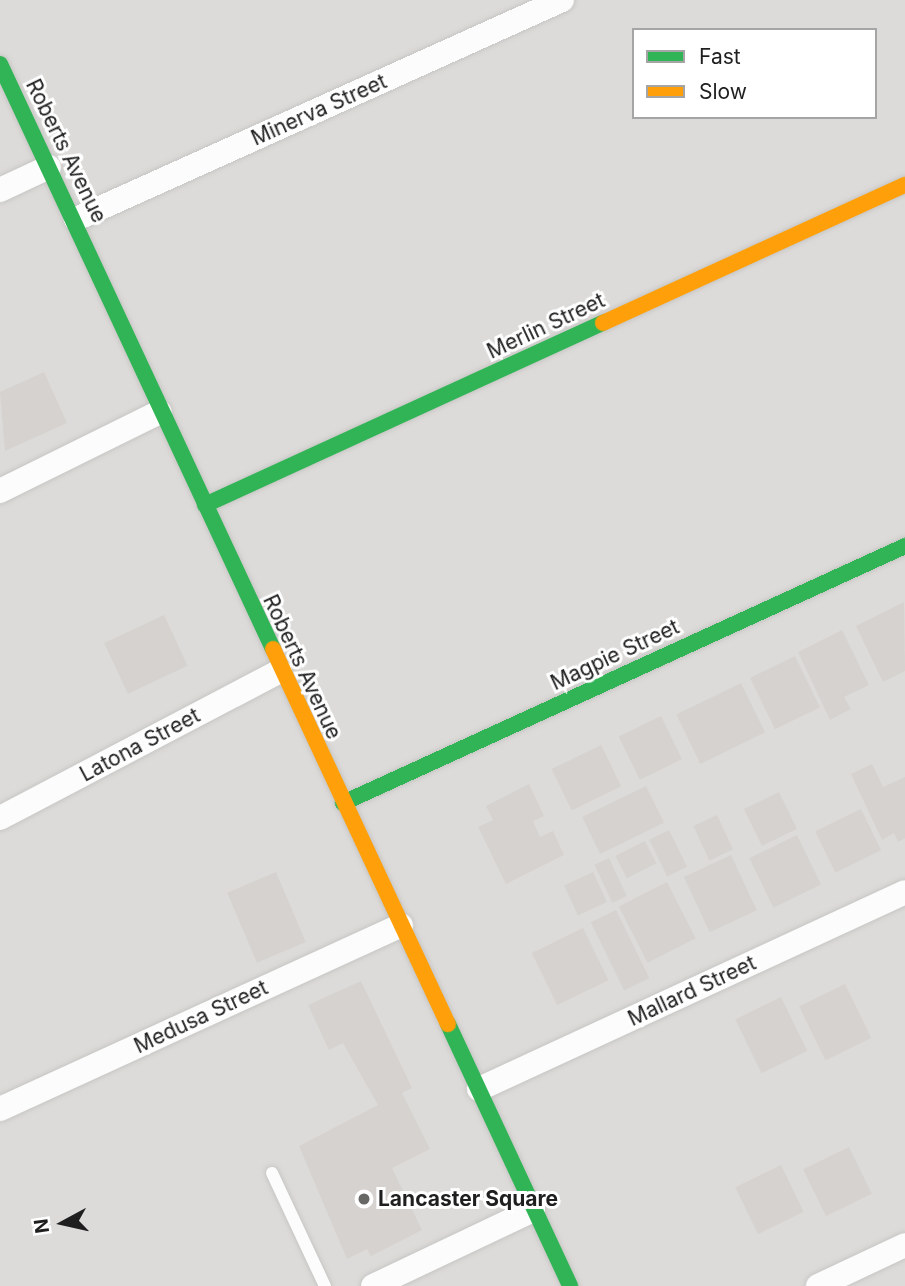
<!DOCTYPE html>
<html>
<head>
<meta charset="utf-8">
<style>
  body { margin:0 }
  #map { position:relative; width:905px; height:1286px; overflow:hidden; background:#eeece8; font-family:Inter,sans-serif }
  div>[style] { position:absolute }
  .residential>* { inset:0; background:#dddbd9 }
  .building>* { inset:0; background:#d5d2cf; transform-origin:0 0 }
  .roads { filter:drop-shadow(0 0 2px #c6c6c4) drop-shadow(0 0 2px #c6c6c4) }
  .lane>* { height:12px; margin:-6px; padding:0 6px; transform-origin:6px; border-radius:6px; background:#fcfcfc }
  .street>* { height:24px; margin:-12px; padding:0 12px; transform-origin:12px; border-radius:12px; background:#fcfcfc }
  .fast>* { height:16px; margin:-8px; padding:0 8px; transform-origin:8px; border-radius:8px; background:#30b455 }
  .slow>* { height:16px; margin:-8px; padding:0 8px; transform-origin:8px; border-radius:8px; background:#ff9f0a }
  .dots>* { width:19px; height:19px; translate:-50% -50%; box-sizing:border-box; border:4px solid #fff; border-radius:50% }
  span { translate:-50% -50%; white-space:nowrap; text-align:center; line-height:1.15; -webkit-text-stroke:6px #fff; paint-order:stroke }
  .street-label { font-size:21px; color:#1f1f1f }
  .poi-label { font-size:21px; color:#1f1f1f; font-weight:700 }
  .left { translate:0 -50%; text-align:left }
  .legend { position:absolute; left:632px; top:28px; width:245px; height:91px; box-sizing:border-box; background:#fff; border:2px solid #a5a5a5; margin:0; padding:9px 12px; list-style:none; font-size:21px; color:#1f1f1f }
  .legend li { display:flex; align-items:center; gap:14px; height:35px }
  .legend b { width:35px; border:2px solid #a5a5a5 }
  .north { position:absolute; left:28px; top:1188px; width:70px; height:70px; -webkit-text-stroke:5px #fff; paint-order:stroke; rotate:262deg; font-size:19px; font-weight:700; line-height:28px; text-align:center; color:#1f1f1f }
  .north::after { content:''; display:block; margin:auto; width:24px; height:32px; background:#1f1f1f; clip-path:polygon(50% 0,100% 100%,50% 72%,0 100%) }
</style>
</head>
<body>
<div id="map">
  <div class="residential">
    <div style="clip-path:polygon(evenodd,0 0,905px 0,905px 1286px,0 1286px,0 0,634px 30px,875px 30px,875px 117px,634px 117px,634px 30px)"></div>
  </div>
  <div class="building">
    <div style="clip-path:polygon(44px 372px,67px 423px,5px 451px,0 392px)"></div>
    <div style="clip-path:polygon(904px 602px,905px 671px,883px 682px,856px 626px)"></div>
    <div style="left:164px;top:615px;width:56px;height:66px;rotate:65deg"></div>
    <div style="clip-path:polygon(842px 630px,869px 685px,844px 697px,851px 709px,830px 720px,798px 652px)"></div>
    <div style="left:795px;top:656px;width:57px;height:50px;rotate:64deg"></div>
    <div style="left:741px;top:683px;width:55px;height:72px;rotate:64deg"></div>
    <div style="left:661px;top:716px;width:48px;height:47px;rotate:64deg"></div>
    <div style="left:601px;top:745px;width:46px;height:55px;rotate:64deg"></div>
    <div style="clip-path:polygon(872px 764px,883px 787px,905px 777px,905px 838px,898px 842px,894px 833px,882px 840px,851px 774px)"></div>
    <div style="clip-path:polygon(529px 784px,544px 816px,533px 821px,540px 837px,553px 831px,564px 855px,506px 884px,478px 827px,493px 820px,486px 806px)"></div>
    <div style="left:646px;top:786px;width:41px;height:71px;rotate:64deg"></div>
    <div style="left:779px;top:792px;width:41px;height:39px;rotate:64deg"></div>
    <div style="left:861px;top:809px;width:46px;height:51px;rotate:64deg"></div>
    <div style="left:717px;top:815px;width:38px;height:26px;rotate:65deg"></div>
    <div style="left:669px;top:830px;width:41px;height:22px;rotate:64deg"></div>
    <div style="left:797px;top:835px;width:55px;height:53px;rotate:64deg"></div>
    <div style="left:645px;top:841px;width:25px;height:33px;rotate:63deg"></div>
    <div style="left:731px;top:855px;width:61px;height:52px;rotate:65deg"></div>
    <div style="left:609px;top:858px;width:42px;height:16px;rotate:65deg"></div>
    <div style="left:276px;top:872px;width:76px;height:53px;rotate:67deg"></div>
    <div style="left:593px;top:872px;width:33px;height:32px;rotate:65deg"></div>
    <div style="left:667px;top:882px;width:63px;height:54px;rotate:63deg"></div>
    <div style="left:616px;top:910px;width:76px;height:28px;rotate:64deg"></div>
    <div style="left:583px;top:928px;width:58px;height:57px;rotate:64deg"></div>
    <div style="clip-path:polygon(361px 981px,412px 1088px,402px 1093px,430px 1149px,392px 1168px,422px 1230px,371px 1256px,367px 1249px,347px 1259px,299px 1146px,378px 1105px,343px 1043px,329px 1050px,308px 1005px)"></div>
    <div style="left:845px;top:984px;width:60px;height:51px;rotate:64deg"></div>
    <div style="left:781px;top:997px;width:60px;height:51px;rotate:64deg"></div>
    <div style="left:849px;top:1147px;width:52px;height:51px;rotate:64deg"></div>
    <div style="left:781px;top:1165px;width:52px;height:51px;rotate:64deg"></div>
  </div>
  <div class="roads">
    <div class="lane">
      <div style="left:272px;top:1173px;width:125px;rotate:64.9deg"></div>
    </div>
    <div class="street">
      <div style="left:0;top:190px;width:54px;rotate:-25.1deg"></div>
      <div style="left:76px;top:219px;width:533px;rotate:-24.26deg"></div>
      <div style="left:0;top:491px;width:178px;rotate:-26.3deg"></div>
      <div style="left:0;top:818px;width:316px;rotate:-27.7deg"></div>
      <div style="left:479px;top:1089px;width:469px;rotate:-24.8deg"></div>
      <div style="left:0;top:1109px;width:441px;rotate:-24.6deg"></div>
      <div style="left:373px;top:1286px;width:177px;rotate:-25.4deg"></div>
      <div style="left:818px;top:1286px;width:96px;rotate:-25.2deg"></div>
    </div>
    <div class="fast">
      <div style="left:0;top:64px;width:646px;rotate:64.98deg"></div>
      <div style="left:205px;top:505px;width:438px;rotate:-24.6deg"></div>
      <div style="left:343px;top:803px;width:618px;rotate:-24.57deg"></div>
      <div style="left:448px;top:1024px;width:289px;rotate:65deg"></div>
    </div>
    <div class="slow">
      <div style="left:603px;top:323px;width:332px;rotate:-24.6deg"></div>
      <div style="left:273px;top:649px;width:414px;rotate:65deg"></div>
    </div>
  </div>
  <div class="dots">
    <div style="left:364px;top:1199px;background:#676765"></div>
  </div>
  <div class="street-label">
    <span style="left:319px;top:110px;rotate:-24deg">Minerva Street</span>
    <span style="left:66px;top:151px;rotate:64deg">Roberts Avenue</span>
    <span style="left:546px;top:326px;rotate:-25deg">Merlin Street</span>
    <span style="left:615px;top:655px;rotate:-25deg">Magpie Street</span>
    <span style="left:302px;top:667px;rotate:65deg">Roberts Avenue</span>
    <span style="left:140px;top:745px;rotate:-28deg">Latona Street</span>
    <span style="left:692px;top:991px;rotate:-25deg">Mallard Street</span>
    <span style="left:201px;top:1017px;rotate:-25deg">Medusa Street</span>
  </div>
  <div class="poi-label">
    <span class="left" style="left:378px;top:1199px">Lancaster Square</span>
  </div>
  <ul class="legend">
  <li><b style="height:9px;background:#30b455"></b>Fast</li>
  <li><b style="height:9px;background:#ff9f0a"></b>Slow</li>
  </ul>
  <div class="north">N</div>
</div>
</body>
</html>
